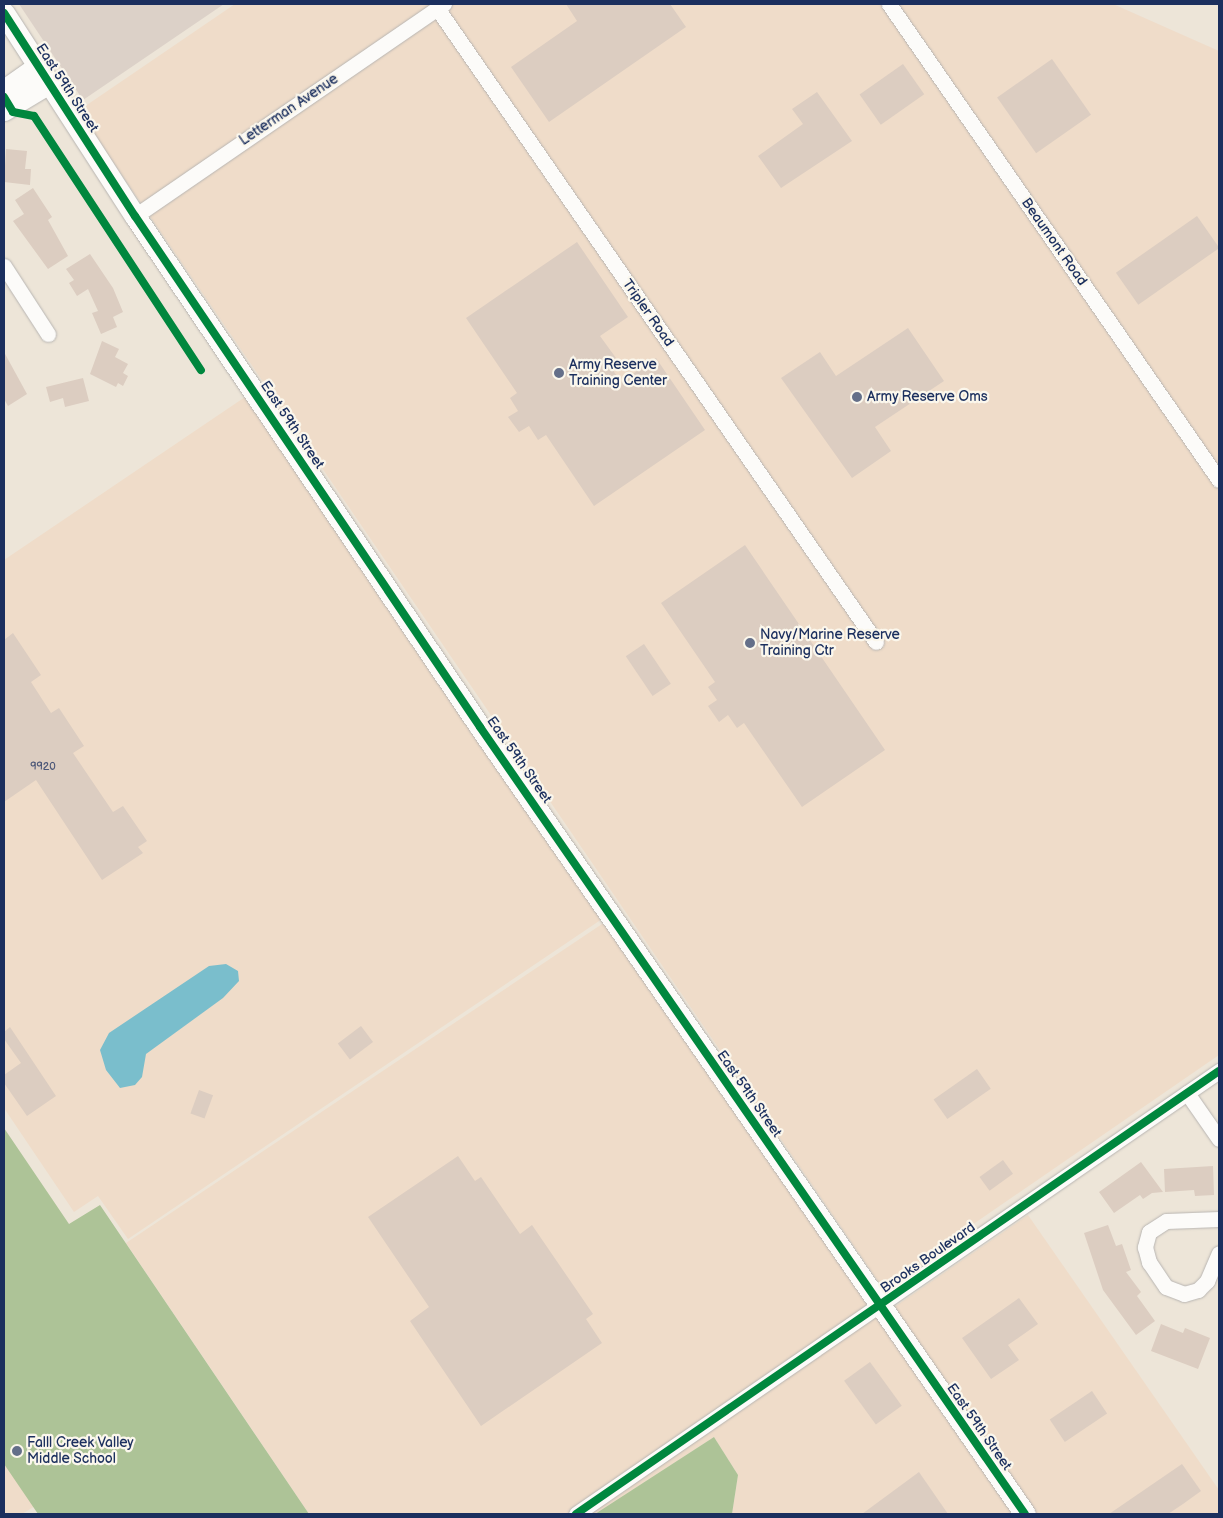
<!DOCTYPE html>
<html>
<head>
<meta charset="utf-8">
<style>
  body { margin:0 }
  #map { position:relative; width:1223px; height:1518px; overflow:hidden; background:#ede5d8; font-family:"Balsamiq Sans",sans-serif }
  div>[style] { position:absolute }
  .built>* { inset:0; background:#efdcc9 }
  .industrial>* { inset:0; background:#dcd1c8 }
  .forest>* { inset:0; background:#adc397 }
  .water>* { inset:0; background:#7abecc }
  .building>* { inset:0; background:#dccdc1; transform-origin:0 0 }
  .roads { filter:drop-shadow(0 0 1px #b8b5b2) drop-shadow(0 0 1px #b8b5b2) }
  .street>* { height:15px; margin:-7.5px; padding:0 7.5px; transform-origin:7.5px; border-radius:7.5px; background:#fcfbf9 }
  .secondary>* { height:21px; margin:-10.5px; padding:0 10.5px; transform-origin:10.5px; border-radius:10.5px; background:#fcfbf9 }
  .cycleway>* { height:8px; margin:-4px; padding:0 4px; transform-origin:4px; border-radius:4px; background:#00873e }
  .dots>* { width:14px; height:14px; translate:-50% -50%; box-sizing:border-box; border:2px solid #fbf7ec; border-radius:50% }
  span { translate:-50% -50%; white-space:nowrap; text-align:center; line-height:1.15; -webkit-text-stroke:4.5px #fbf7ec; paint-order:stroke }
  .number-label { font-size:11px; color:#4b5677 }
  .number-label span { -webkit-text-stroke-width:0 }
  .street-label { font-size:14px; color:#1b2f5e }
  .poi-label { font-size:14px; color:#1b2f5e }
  .left { translate:0 -50%; text-align:left }
  .frame { position:absolute; inset:0; border:5px solid #1b2f5e; pointer-events:none }
</style>
</head>
<body>
<div id="map">
  <div class="built">
    <div style="clip-path:polygon(235px 4px,1113px 4px,1219px 51px,1219px 1055px,882px 1287px,78px 111px)"></div>
    <div style="clip-path:polygon(251px 393px,605px 917px,128px 1239px,98px 1196px,74px 1212px,4px 1108px,4px 560px)"></div>
    <div style="clip-path:polygon(608px 920px,1013px 1514px,732px 1514px,738px 1475px,714px 1437px,595px 1514px,309px 1514px,126px 1243px)"></div>
    <div style="clip-path:polygon(1028px 1215px,1219px 1490px,1219px 1514px,1036px 1514px,890px 1310px)"></div>
    <div style="clip-path:polygon(4px 1411px,58px 1492px,22px 1514px,4px 1514px)"></div>
  </div>
  <div class="industrial">
    <div style="clip-path:polygon(19px 4px,224px 4px,83px 100px)"></div>
  </div>
  <div class="forest">
    <div style="clip-path:polygon(4px 1128px,69px 1224px,100px 1205px,309px 1514px,38px 1514px,4px 1464px)"></div>
    <div style="clip-path:polygon(714px 1437px,738px 1475px,732px 1514px,595px 1514px)"></div>
  </div>
  <div class="water">
    <div style="clip-path:polygon(226px 964px,238px 971px,239px 981px,223px 998px,146px 1054px,142px 1077px,135px 1085px,120px 1088px,106px 1070px,100px 1050px,109px 1033px,209px 966px)"></div>
  </div>
  <div class="building">
    <div style="clip-path:polygon(566px 4px,670px 4px,686px 27px,549px 122px,511px 67px,577px 21px)"></div>
    <div style="left:1052px;top:59px;width:68px;height:67px;rotate:55deg"></div>
    <div style="left:903px;top:64px;width:37px;height:53px;rotate:55deg"></div>
    <div style="clip-path:polygon(817px 92px,852px 141px,781px 188px,758px 156px,803px 124px,792px 109px)"></div>
    <div style="clip-path:polygon(6px 149px,27px 151px,25px 169px,31px 169px,30px 185px,4px 182px)"></div>
    <div style="clip-path:polygon(33px 188px,52px 217px,48px 220px,68px 256px,48px 269px,13px 221px,24px 214px,15px 200px)"></div>
    <div style="left:1197px;top:216px;width:39px;height:99px;rotate:55deg"></div>
    <div style="clip-path:polygon(577px 242px,628px 317px,600px 336px,616px 358px,608px 363px,621px 382px,656px 358px,705px 430px,594px 506px,546px 435px,538px 440px,529px 426px,519px 432px,508px 417px,518px 411px,510px 398px,517px 393px,466px 318px)"></div>
    <div style="clip-path:polygon(90px 254px,113px 288px,123px 312px,113px 317px,117px 327px,101px 334px,92px 313px,98px 311px,88px 289px,77px 296px,69px 283px,74px 280px,66px 269px)"></div>
    <div style="clip-path:polygon(908px 328px,944px 381px,875px 427px,891px 451px,852px 478px,781px 378px,820px 352px,836px 376px)"></div>
    <div style="clip-path:polygon(102px 341px,119px 349px,115px 357px,128px 364px,123px 373px,128px 376px,123px 386px,118px 383px,116px 387px,90px 374px)"></div>
    <div style="clip-path:polygon(4px 352px,27px 394px,8px 406px,4px 399px)"></div>
    <div style="clip-path:polygon(83px 378px,89px 401px,65px 407px,63px 398px,50px 402px,46px 387px)"></div>
    <div style="clip-path:polygon(745px 545px,885px 750px,802px 807px,744px 723px,737px 728px,728px 715px,719px 722px,708px 706px,717px 700px,708px 687px,715px 682px,661px 603px)"></div>
    <div style="clip-path:polygon(13px 633px,41px 675px,31px 682px,51px 713px,59px 708px,84px 746px,73px 753px,113px 812px,123px 806px,147px 841px,138px 847px,143px 853px,102px 880px,36px 780px,4px 802px,4px 640px)"></div>
    <div style="left:644px;top:644px;width:48px;height:22px;rotate:56deg"></div>
    <div style="left:361px;top:1026px;width:20px;height:29px;rotate:53deg"></div>
    <div style="clip-path:polygon(10px 1027px,56px 1096px,27px 1116px,4px 1083px,4px 1075px,21px 1063px,4px 1039px,4px 1032px)"></div>
    <div style="left:977px;top:1069px;width:24px;height:53px;rotate:55deg"></div>
    <div style="left:199px;top:1090px;width:15px;height:25px;rotate:20deg"></div>
    <div style="clip-path:polygon(458px 1156px,475px 1181px,481px 1177px,520px 1234px,532px 1225px,593px 1314px,586px 1319px,602px 1343px,481px 1426px,410px 1321px,429px 1307px,368px 1217px)"></div>
    <div style="left:1003px;top:1160px;width:17px;height:29px;rotate:54deg"></div>
    <div style="clip-path:polygon(1141px 1162px,1163px 1192px,1152px 1193px,1143px 1199px,1140px 1195px,1114px 1213px,1099px 1192px)"></div>
    <div style="clip-path:polygon(1213px 1166px,1214px 1195px,1195px 1196px,1194px 1190px,1165px 1192px,1164px 1169px)"></div>
    <div style="clip-path:polygon(1108px 1225px,1116px 1246px,1122px 1244px,1131px 1270px,1126px 1272px,1141px 1292px,1137px 1296px,1155px 1321px,1136px 1335px,1103px 1290px,1084px 1233px)"></div>
    <div style="clip-path:polygon(1019px 1298px,1038px 1324px,1008px 1345px,1019px 1360px,991px 1379px,962px 1338px)"></div>
    <div style="clip-path:polygon(1161px 1324px,1183px 1333px,1185px 1328px,1210px 1338px,1198px 1369px,1151px 1351px)"></div>
    <div style="left:870px;top:1362px;width:54px;height:32px;rotate:54deg"></div>
    <div style="left:1092px;top:1391px;width:27px;height:51px;rotate:56deg"></div>
    <div style="clip-path:polygon(1182px 1464px,1201px 1491px,1183px 1504px,1168px 1514px,1109px 1514px)"></div>
    <div style="clip-path:polygon(919px 1472px,948px 1514px,862px 1514px)"></div>
  </div>
  <div class="roads">
    <div class="street">
      <div style="left:889px;top:4px;width:579px;rotate:55.27deg"></div>
      <div style="left:437px;top:8px;width:771px;rotate:55.3deg"></div>
      <div style="left:135px;top:216px;width:375px;rotate:-34.5deg"></div>
      <div style="left:4px;top:266px;width:81px;rotate:57.1deg"></div>
      <div style="left:1187px;top:1093px;width:56px;rotate:55.2deg"></div>
      <div style="left:1219px;top:1219px;width:53px;rotate:177.8deg"></div>
      <div style="left:1166px;top:1221px;width:20px;rotate:147deg"></div>
      <div style="left:1149px;top:1232px;width:16px;rotate:105deg"></div>
      <div style="left:1145px;top:1247px;width:16px;rotate:75deg"></div>
      <div style="left:1149px;top:1262px;width:30px;rotate:56deg"></div>
      <div style="left:1166px;top:1287px;width:19px;rotate:21deg"></div>
      <div style="left:1184px;top:1294px;width:15px;rotate:-16deg"></div>
      <div style="left:1198px;top:1290px;width:13px;rotate:-45deg"></div>
      <div style="left:1207px;top:1281px;width:30px;rotate:-67deg"></div>
      <div style="left:576px;top:1514px;width:781px;rotate:-34.57deg"></div>
    </div>
    <div class="secondary">
      <div style="left:4px;top:13px;width:242px;rotate:57.2deg"></div>
      <div style="left:135px;top:216px;width:617px;rotate:55.97deg"></div>
      <div style="left:480px;top:727px;width:957px;rotate:55.3deg"></div>
      <div style="left:4px;top:90px;width:42px;rotate:-35.2deg"></div>
      <div style="left:4px;top:110px;width:52px;rotate:-31deg"></div>
    </div>
  </div>
  <div class="cycleway">
    <div style="left:4px;top:13px;width:242px;rotate:57.2deg"></div>
    <div style="left:135px;top:216px;width:617px;rotate:55.97deg"></div>
    <div style="left:480px;top:727px;width:957px;rotate:55.3deg"></div>
    <div style="left:4px;top:97px;width:17px;rotate:59deg"></div>
    <div style="left:13px;top:112px;width:21px;rotate:11deg"></div>
    <div style="left:34px;top:116px;width:304px;rotate:56.7deg"></div>
    <div style="left:576px;top:1514px;width:781px;rotate:-34.57deg"></div>
  </div>
  <div class="dots">
    <div style="left:559px;top:373px;background:#646f89"></div>
    <div style="left:857px;top:397px;background:#646f89"></div>
    <div style="left:750px;top:643px;background:#646f89"></div>
    <div style="left:17px;top:1451px;background:#646f89"></div>
  </div>
  <div class="number-label">
    <span style="left:43px;top:767px">9920</span>
  </div>
  <div class="street-label">
    <span style="left:67px;top:88px;rotate:57deg">East 59th Street</span>
    <span style="left:289px;top:110px;rotate:-34deg">Letterman Avenue</span>
    <span style="left:1054px;top:242px;rotate:55deg">Beaumont Road</span>
    <span style="left:648px;top:313px;rotate:55deg">Tripler Road</span>
    <span style="left:292px;top:425px;rotate:56deg">East 59th Street</span>
    <span style="left:519px;top:760px;rotate:55deg">East 59th Street</span>
    <span style="left:749px;top:1094px;rotate:55deg">East 59th Street</span>
    <span style="left:928px;top:1258px;rotate:-35deg">Brooks Boulevard</span>
    <span style="left:979px;top:1427px;rotate:55deg">East 59th Street</span>
  </div>
  <div class="poi-label">
    <span class="left" style="left:569px;top:373px">Army Reserve<br>Training Center</span>
    <span class="left" style="left:867px;top:397px">Army Reserve Oms</span>
    <span class="left" style="left:760px;top:643px">Navy/Marine Reserve<br>Training Ctr</span>
    <span class="left" style="left:27px;top:1451px">Falll Creek Valley<br>Middle School</span>
  </div>
  <div class="frame"></div>
</div>
</body>
</html>
